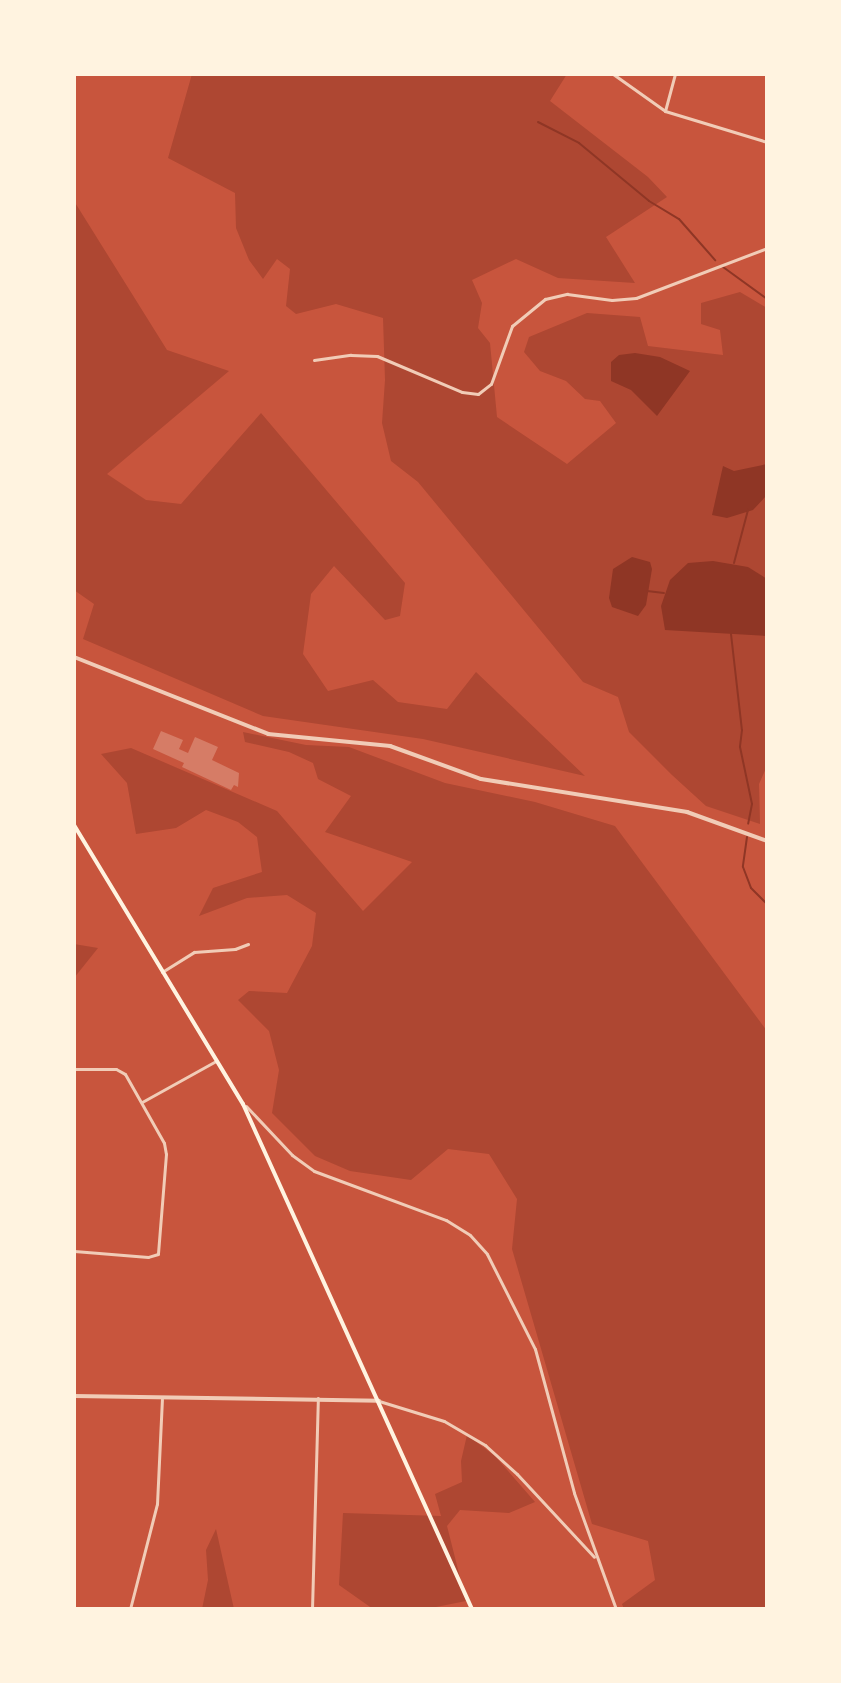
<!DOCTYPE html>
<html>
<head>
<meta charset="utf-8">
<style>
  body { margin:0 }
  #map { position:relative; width:841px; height:1683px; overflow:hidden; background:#c8553d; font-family:"Asap Condensed",sans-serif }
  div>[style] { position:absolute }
  .green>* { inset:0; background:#ae4732 }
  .water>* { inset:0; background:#8f3625 }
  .stream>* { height:2px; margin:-1px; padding:0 1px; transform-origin:1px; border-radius:1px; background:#8f3625 }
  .building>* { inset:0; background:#d67c66 }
  .minor>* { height:3px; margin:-1.5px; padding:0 1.5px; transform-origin:1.5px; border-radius:1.5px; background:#f1ccb7 }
  .tertiary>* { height:4px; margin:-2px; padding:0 2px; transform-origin:2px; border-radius:2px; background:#f1ccb7 }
  .secondary>* { height:4px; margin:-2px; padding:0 2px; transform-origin:2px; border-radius:2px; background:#fff3e0 }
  span { translate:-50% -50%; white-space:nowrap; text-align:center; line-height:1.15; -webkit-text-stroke:8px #fff3e0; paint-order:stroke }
  .frame { position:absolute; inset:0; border:76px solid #fff3e0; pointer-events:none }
</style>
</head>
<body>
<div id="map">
  <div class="green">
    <div style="clip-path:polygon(192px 74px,567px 74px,550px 101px,648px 177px,667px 197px,606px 237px,635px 283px,558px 278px,516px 259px,472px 280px,482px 303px,478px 328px,490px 343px,497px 417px,567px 464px,616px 423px,600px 401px,585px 399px,566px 381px,540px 371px,524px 352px,529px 337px,587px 313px,640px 317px,648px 346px,723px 355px,720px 330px,701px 324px,701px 303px,740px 292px,767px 308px,767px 766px,759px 784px,760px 824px,706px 806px,672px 775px,629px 732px,618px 697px,583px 682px,418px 482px,391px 461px,382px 423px,385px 380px,383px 318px,336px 304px,296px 314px,286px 306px,290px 269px,277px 259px,263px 279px,249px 260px,236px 228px,235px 193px,168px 158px)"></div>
    <div style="clip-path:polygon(74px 201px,167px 350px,229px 371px,107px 474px,146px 500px,181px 504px,261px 413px,405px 583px,400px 616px,385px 620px,334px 566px,311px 594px,303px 654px,328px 691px,373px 680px,398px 702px,447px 709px,476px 672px,585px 776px,423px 739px,263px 716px,83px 639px,94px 604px,74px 590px)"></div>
    <div style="clip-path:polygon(243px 732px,306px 745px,349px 747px,445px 783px,535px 802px,615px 826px,767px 1031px,767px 1609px,624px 1609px,622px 1604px,655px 1580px,648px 1541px,592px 1524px,512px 1249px,517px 1199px,489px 1154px,448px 1149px,411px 1180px,350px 1171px,315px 1156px,272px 1113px,279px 1070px,269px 1031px,238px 1000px,249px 991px,287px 993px,312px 946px,316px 913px,287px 895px,247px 898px,199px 916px,213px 888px,262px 872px,257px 837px,238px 822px,206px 810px,176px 828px,136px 834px,127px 783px,101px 754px,131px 748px,277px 811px,363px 911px,412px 862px,325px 832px,351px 796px,318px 779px,313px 763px,289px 752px,245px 742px)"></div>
    <div style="clip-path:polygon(74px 944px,98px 948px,74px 978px)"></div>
    <div style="clip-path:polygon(467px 1435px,495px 1456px,535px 1502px,509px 1513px,460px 1510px,447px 1526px,466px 1601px,426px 1609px,373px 1609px,339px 1585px,343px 1513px,441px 1516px,435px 1494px,462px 1482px,461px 1461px)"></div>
    <div style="clip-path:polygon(216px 1529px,234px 1609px,202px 1609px,208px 1580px,206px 1550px)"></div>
  </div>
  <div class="water">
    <div style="clip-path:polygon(635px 353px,660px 357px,690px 371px,657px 416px,631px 390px,611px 381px,611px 362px,619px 355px)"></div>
    <div style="clip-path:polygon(767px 464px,767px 495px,753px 510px,727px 518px,712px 515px,723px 466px,734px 471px)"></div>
    <div style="clip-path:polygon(632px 557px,650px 562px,652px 569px,646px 605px,638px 616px,612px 607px,609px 598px,613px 569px)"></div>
    <div style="clip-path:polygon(713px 561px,748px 567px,767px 579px,767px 636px,665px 630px,661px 606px,670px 580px,688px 563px)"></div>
  </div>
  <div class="stream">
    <div style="left:538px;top:122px;width:46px;rotate:27.1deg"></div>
    <div style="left:579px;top:143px;width:91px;rotate:39.6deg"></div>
    <div style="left:649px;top:201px;width:35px;rotate:31deg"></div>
    <div style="left:679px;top:219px;width:55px;rotate:48.7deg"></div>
    <div style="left:723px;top:267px;width:54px;rotate:36deg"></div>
    <div style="left:734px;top:563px;width:55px;rotate:-75.2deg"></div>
    <div style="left:647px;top:591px;width:17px;rotate:7deg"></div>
    <div style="left:731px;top:634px;width:97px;rotate:83.5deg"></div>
    <div style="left:742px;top:730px;width:17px;rotate:97deg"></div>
    <div style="left:740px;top:747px;width:58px;rotate:78.1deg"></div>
    <div style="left:752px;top:804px;width:20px;rotate:101deg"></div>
    <div style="left:747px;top:837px;width:30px;rotate:98deg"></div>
    <div style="left:743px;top:867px;width:22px;rotate:69deg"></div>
    <div style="left:751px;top:888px;width:23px;rotate:45deg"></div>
  </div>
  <div class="building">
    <div style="clip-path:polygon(161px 731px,183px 740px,179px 749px,188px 753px,195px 737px,218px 747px,212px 760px,239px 773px,238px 787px,234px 785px,231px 790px,182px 767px,184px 763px,153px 749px)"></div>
  </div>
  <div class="minor">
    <div style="left:613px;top:74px;width:64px;rotate:35.4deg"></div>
    <div style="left:665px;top:111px;width:107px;rotate:16.9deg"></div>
    <div style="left:665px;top:111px;width:38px;rotate:-75deg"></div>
    <div style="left:314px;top:360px;width:37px;rotate:-8deg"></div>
    <div style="left:351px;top:355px;width:26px;rotate:2deg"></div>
    <div style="left:377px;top:356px;width:92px;rotate:23deg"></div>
    <div style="left:462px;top:392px;width:16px;rotate:7deg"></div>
    <div style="left:478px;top:394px;width:16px;rotate:-38deg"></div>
    <div style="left:491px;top:384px;width:62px;rotate:-70.1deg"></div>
    <div style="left:512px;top:326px;width:43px;rotate:-39.3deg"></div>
    <div style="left:545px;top:299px;width:23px;rotate:-13deg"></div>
    <div style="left:567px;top:294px;width:45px;rotate:7.6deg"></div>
    <div style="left:612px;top:300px;width:24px;rotate:-5deg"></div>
    <div style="left:636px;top:298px;width:140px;rotate:-20.9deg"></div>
    <div style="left:162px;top:972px;width:38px;rotate:-32deg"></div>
    <div style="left:194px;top:952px;width:41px;rotate:-4.2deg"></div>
    <div style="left:235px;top:949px;width:14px;rotate:-21deg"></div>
    <div style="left:74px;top:1069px;width:42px"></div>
    <div style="left:116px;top:1069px;width:10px;rotate:29deg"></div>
    <div style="left:125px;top:1074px;width:79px;rotate:60.5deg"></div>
    <div style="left:164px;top:1143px;width:11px;rotate:80deg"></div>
    <div style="left:166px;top:1154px;width:100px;rotate:94.6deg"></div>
    <div style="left:158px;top:1254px;width:10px;rotate:163deg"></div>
    <div style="left:148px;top:1257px;width:74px;rotate:-175.4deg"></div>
    <div style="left:142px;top:1102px;width:85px;rotate:-29deg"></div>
    <div style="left:246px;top:1106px;width:67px;rotate:46.8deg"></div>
    <div style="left:292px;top:1155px;width:27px;rotate:36deg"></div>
    <div style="left:314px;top:1171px;width:141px;rotate:20.4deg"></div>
    <div style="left:446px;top:1220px;width:28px;rotate:32deg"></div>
    <div style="left:470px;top:1235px;width:25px;rotate:48deg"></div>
    <div style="left:487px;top:1254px;width:106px;rotate:63.2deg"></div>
    <div style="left:535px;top:1349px;width:149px;rotate:74.8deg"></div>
    <div style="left:574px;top:1493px;width:123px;rotate:70.1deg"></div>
    <div style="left:379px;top:1401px;width:68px;rotate:17.1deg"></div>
    <div style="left:444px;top:1421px;width:48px;rotate:30.3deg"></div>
    <div style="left:485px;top:1445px;width:43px;rotate:42.2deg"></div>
    <div style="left:517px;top:1474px;width:113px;rotate:47.1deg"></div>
    <div style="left:130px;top:1609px;width:108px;rotate:-75.6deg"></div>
    <div style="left:157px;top:1504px;width:105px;rotate:-87.3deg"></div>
    <div style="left:312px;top:1609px;width:211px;rotate:-88.4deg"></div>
  </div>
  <div class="tertiary">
    <div style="left:74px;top:657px;width:209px;rotate:21.6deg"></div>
    <div style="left:268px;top:734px;width:123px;rotate:5.6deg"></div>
    <div style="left:390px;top:746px;width:97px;rotate:19.9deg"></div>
    <div style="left:481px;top:779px;width:209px;rotate:9.1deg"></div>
    <div style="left:687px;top:812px;width:85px;rotate:19.9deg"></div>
    <div style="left:74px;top:1396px;width:305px;rotate:0.9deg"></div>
  </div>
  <div class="secondary">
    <div style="left:74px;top:825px;width:326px;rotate:58.8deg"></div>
    <div style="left:243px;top:1104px;width:554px;rotate:65.61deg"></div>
  </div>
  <div class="frame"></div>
</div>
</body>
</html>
